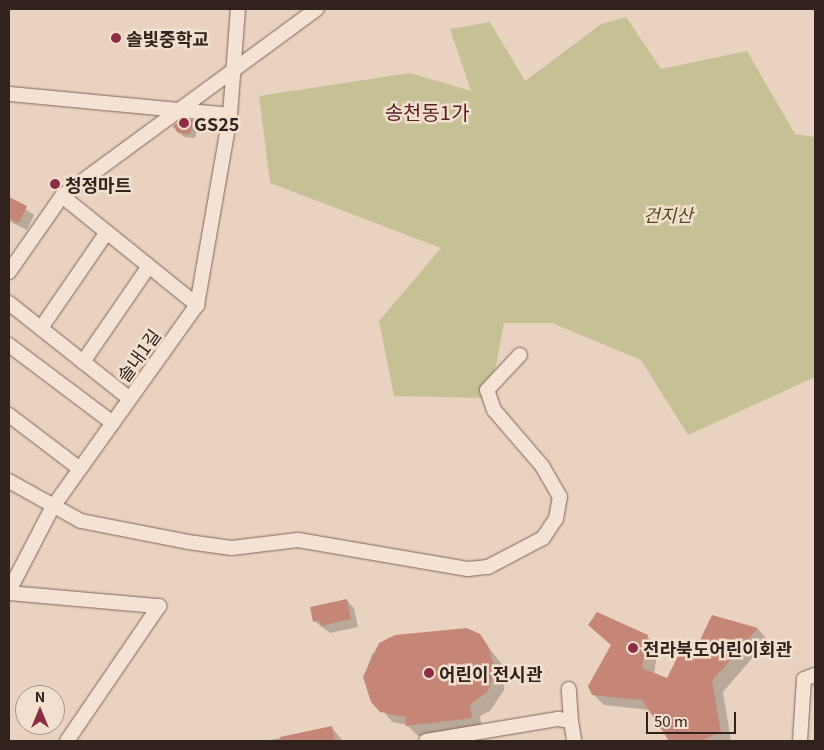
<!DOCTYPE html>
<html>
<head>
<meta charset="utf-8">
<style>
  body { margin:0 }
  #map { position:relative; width:824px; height:750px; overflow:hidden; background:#e9d3c0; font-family:Georgia,"Noto Sans KR",serif }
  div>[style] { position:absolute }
  .green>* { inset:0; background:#c6c095 }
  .shadow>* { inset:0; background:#0003 }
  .building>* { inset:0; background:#c58678 }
  .roads { filter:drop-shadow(0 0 1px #816559) drop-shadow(0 0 1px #816559) }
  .minor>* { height:14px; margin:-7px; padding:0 7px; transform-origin:7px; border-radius:7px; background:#f5e2d2 }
  .dots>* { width:14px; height:14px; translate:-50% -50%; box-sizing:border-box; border:2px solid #f2dfce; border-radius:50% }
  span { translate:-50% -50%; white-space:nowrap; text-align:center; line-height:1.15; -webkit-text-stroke:5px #f2dfce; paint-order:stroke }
  .poi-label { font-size:18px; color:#31221d; font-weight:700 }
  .left { translate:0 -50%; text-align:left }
  .park-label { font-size:18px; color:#4c4c25; font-style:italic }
  .street-label { font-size:18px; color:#31221d }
  .quarter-label { font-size:20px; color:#5a2021 }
  .frame { position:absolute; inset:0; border:10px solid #31221d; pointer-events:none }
  .north { position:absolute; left:15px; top:685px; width:50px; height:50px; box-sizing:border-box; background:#f2dfce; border:1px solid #a59387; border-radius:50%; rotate:0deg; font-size:14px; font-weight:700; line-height:20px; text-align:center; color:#31221d }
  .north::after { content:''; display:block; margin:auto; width:18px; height:22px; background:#8b2e45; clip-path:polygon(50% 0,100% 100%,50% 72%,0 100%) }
  .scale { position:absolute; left:646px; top:712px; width:90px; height:22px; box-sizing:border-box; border:2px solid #31221d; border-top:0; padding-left:6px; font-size:15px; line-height:18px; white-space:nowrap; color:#31221d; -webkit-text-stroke:4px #f2dfce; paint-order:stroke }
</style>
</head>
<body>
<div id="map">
  <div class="green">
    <div style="clip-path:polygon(626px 17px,661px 69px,747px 51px,795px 134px,815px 137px,815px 377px,688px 435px,641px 360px,552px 323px,504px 323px,490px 398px,394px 396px,379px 321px,441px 248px,270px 183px,259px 96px,410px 73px,471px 91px,450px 29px,490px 22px,525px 81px,601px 24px)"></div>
  </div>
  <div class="shadow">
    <div style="clip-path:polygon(193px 122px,198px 127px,195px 138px,184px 137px,179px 132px)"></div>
    <div style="clip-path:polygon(9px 198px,34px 215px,27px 230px,9px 221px)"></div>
    <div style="clip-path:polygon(346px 600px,354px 608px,358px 627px,330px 633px,314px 621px)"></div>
    <div style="clip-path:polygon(713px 616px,758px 629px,768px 640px,723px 692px,731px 741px,670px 741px,650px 710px,604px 705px,593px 694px,647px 636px,658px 647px,654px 674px,668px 680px,694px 657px)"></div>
    <div style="clip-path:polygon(479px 635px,504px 667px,504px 690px,490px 711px,480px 716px,482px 729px,418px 736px,407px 725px,392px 722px,367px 690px,364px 677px,372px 654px,395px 636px)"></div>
    <div style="clip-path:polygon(332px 728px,343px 741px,264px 741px)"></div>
  </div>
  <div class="building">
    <div style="clip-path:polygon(182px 119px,194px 120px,190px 134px,178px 133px,173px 126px)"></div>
    <div style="clip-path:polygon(9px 197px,27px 206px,19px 223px,9px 218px)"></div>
    <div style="clip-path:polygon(347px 599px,351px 619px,321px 626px,319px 620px,313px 622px,310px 607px)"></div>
    <div style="clip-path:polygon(597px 612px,648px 635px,642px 668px,667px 678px,682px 648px,693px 655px,712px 615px,758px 628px,712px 681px,721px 732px,700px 741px,669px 741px,642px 700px,592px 695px,588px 686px,611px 645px,588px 625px)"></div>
    <div style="clip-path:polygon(467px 628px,480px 634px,488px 646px,495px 669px,488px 691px,470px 705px,472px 718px,406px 726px,405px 717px,380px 712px,371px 702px,363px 677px,379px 643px,395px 635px)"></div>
    <div style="clip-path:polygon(332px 726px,335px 741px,281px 741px,280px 737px)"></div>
  </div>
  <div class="roads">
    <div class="minor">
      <div style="left:9px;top:94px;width:222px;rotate:5.4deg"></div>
      <div style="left:62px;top:196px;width:174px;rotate:38.9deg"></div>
      <div style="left:9px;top:272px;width:93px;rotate:-55.1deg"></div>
      <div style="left:62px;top:196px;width:316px;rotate:-36.3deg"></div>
      <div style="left:9px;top:303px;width:154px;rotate:38.4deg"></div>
      <div style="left:41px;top:328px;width:116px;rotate:-55.5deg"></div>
      <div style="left:9px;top:345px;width:130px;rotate:36.9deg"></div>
      <div style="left:83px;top:362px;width:116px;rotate:-55.5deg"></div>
      <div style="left:9px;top:415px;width:89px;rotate:37.3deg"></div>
      <div style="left:9px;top:481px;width:82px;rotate:29.1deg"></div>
      <div style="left:81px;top:521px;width:109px;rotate:11.1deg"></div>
      <div style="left:188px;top:542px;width:44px;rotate:7.8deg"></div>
      <div style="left:232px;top:548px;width:66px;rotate:-6.9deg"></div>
      <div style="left:298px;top:540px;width:172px;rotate:9.7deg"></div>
      <div style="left:468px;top:569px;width:20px;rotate:-6deg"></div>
      <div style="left:488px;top:567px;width:62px;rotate:-27.8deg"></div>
      <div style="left:543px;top:538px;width:23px;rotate:-56deg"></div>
      <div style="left:556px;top:519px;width:22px;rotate:-80deg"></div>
      <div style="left:560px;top:497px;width:34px;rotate:-120deg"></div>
      <div style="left:543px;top:467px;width:75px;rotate:-130.7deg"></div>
      <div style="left:494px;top:410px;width:21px;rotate:-109deg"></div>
      <div style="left:487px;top:390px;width:48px;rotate:-46.7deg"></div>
      <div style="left:9px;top:591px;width:93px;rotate:-62.6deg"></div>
      <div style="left:52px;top:508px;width:249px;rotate:-54.5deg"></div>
      <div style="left:197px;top:305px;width:193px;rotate:-80.1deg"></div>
      <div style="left:230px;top:115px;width:106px;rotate:-85.7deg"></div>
      <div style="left:9px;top:593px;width:151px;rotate:5deg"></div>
      <div style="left:159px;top:606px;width:163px;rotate:124.3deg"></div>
      <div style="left:571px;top:721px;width:20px;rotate:81deg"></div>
      <div style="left:426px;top:741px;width:134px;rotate:-9.5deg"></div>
      <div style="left:558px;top:719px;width:13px;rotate:9deg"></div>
      <div style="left:571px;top:721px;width:32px;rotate:-94deg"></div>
      <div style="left:800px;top:741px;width:62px;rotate:-86.3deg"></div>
      <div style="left:804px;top:679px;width:12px;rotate:-20deg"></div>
    </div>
  </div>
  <div class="dots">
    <div style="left:116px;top:38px;background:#8b2e45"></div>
    <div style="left:184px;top:123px;background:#8b2e45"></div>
    <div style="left:55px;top:184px;background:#8b2e45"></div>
    <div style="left:633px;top:648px;background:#8b2e45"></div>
    <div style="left:429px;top:673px;background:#8b2e45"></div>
  </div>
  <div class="poi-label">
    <span class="left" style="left:126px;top:38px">솔빛중학교</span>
    <span class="left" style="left:194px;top:123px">GS25</span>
    <span class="left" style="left:65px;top:184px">청정마트</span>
    <span class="left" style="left:643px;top:648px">전라북도어린이회관</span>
    <span class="left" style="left:439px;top:673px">어린이 전시관</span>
  </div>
  <div class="park-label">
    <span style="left:668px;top:214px">건지산</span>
  </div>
  <div class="street-label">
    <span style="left:138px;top:355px;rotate:-54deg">솔내1길</span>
  </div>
  <div class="quarter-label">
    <span style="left:427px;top:111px">송천동1가</span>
  </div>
  <div class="frame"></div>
  <div class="north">N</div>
  <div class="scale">50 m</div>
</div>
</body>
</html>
